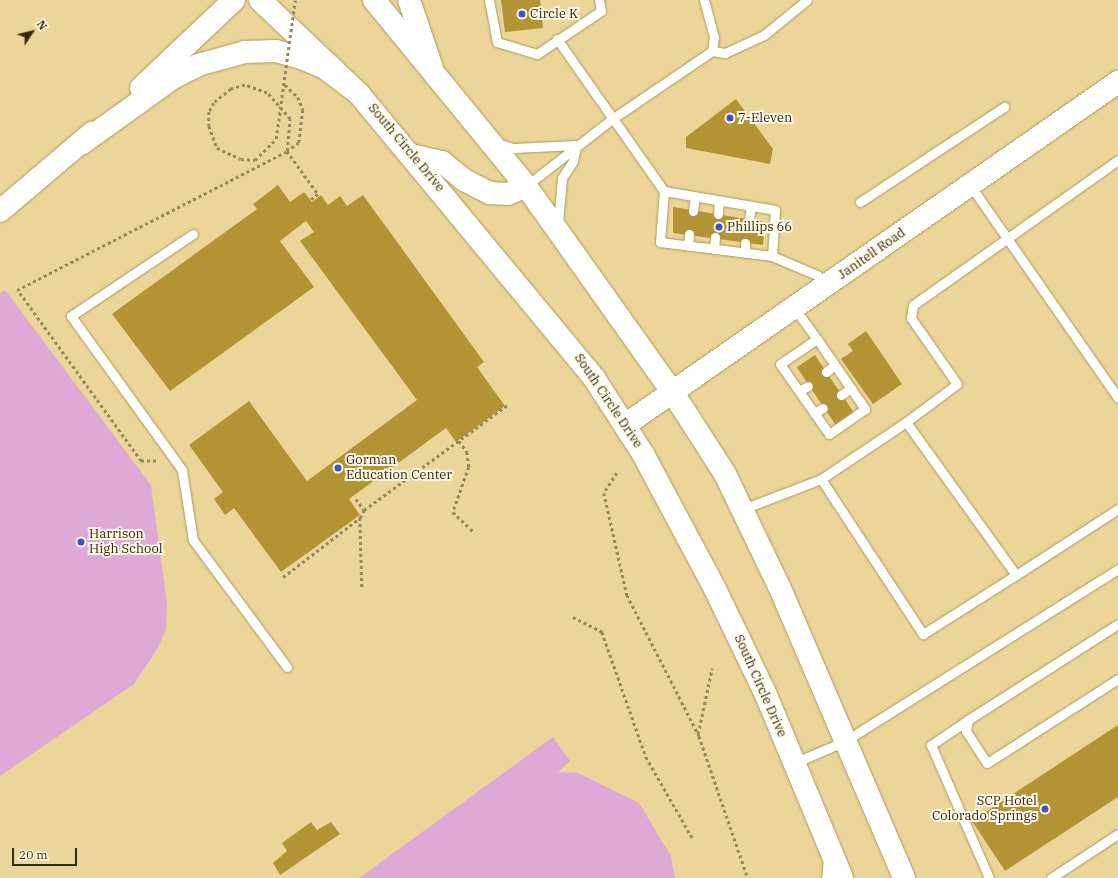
<!DOCTYPE html>
<html>
<head>
<meta charset="utf-8">
<style>
  body { margin:0 }
  #map { position:relative; width:1118px; height:878px; overflow:hidden; background:#ebd598; font-family:"IBM Plex Serif",serif }
  div>[style] { position:absolute }
  .green>* { inset:0; background:#ddaad7 }
  .building>* { inset:0; background:#b39435; transform-origin:0 0 }
  .path>* { height:2.5px; margin-top:-1.25px; transform-origin:0; background:repeating-linear-gradient(90deg,#97885b 0 3px,transparent 0 6px) }
  .roads { filter:drop-shadow(0 0 1px #ad985d) drop-shadow(0 0 1px #ad985d) }
  .lane>* { height:9px; margin:-4.5px; padding:0 4.5px; transform-origin:4.5px; border-radius:4.5px; background:#fff }
  .secondary>* { height:22px; margin:-11px; padding:0 11px; transform-origin:11px; border-radius:11px; background:#fff }
  .primary>* { height:22px; margin:-11px; padding:0 11px; transform-origin:11px; border-radius:11px; background:#fff }
  .highway>* { height:22px; margin:-11px; padding:0 11px; transform-origin:11px; border-radius:11px; background:#fff }
  .path-bridge>* { height:2.5px; margin-top:-1.25px; transform-origin:0; background:repeating-linear-gradient(90deg,#97885b 0 3px,transparent 0 6px) }
  .dots>* { width:11px; height:11px; translate:-50% -50%; box-sizing:border-box; border:2px solid #fef7e5; border-radius:50% }
  span { translate:-50% -50%; white-space:nowrap; text-align:center; line-height:1.15; -webkit-text-stroke:4px #fef7e5; paint-order:stroke }
  .poi-label { font-size:13px; color:#322a11 }
  .left { translate:0 -50%; text-align:left }
  .right { translate:-100% -50%; text-align:right }
  .street-label { font-size:13px; color:#322a11 }
  .north { position:absolute; left:12px; top:12px; width:40px; height:40px; -webkit-text-stroke:3px #fef7e5; paint-order:stroke; rotate:55deg; font-size:11px; font-weight:700; line-height:16px; text-align:center; color:#322a11 }
  .north::after { content:''; display:block; margin:auto; width:14px; height:18px; background:#322a11; clip-path:polygon(50% 0,100% 100%,50% 72%,0 100%) }
  .scale { position:absolute; left:12px; top:848px; width:65px; height:18px; box-sizing:border-box; border:2px solid #322a11; border-top:0; padding-left:5px; font-size:12px; line-height:14px; white-space:nowrap; color:#322a11; -webkit-text-stroke:3px #fef7e5; paint-order:stroke }
</style>
</head>
<body>
<div id="map">
  <div class="green">
    <div style="clip-path:polygon(5px 290px,151px 485px,167px 603px,166px 629px,158px 648px,134px 684px,0 776px,0 293px)"></div>
    <div style="clip-path:polygon(553px 737px,570px 761px,558px 772px,578px 773px,639px 803px,671px 856px,675px 878px,359px 878px)"></div>
  </div>
  <div class="building">
    <div style="clip-path:polygon(501px 0,540px 0,543px 28px,505px 32px)"></div>
    <div style="clip-path:polygon(736px 99px,773px 149px,770px 164px,686px 148px,686px 137px)"></div>
    <div style="clip-path:polygon(278px 185px,290px 202px,304px 192px,312px 202px,321px 195px,328px 205px,340px 196px,347px 206px,363px 195px,484px 362px,477px 367px,505px 406px,456px 442px,446px 428px,349px 499px,360px 515px,281px 572px,234px 508px,225px 515px,214px 499px,223px 492px,189px 445px,249px 401px,307px 481px,417px 400px,300px 241px,314px 232px,306px 221px,280px 241px,314px 287px,170px 391px,112px 314px,257px 209px,253px 204px)"></div>
    <div style="clip-path:polygon(673px 207px,765px 222px,763px 245px,673px 233px)"></div>
    <div style="clip-path:polygon(866px 331px,902px 384px,873px 404px,841px 359px,853px 351px,848px 344px)"></div>
    <div style="left:815px;top:355px;width:69px;height:22px;rotate:56deg"></div>
    <div style="clip-path:polygon(1118px 725px,1118px 797px,1005px 871px,972px 821px)"></div>
    <div style="clip-path:polygon(311px 822px,317px 830px,331px 822px,340px 834px,280px 875px,273px 863px,287px 851px,282px 843px)"></div>
  </div>
  <div class="path">
    <div style="left:285px;top:85px;width:18px;rotate:43deg"></div>
    <div style="left:298px;top:97px;width:14px;rotate:69deg"></div>
    <div style="left:303px;top:110px;width:33px;rotate:97deg"></div>
    <div style="left:299px;top:143px;width:14px;rotate:146deg"></div>
    <div style="left:287px;top:151px;width:53px;rotate:54.2deg"></div>
    <div style="left:318px;top:194px;width:9px;rotate:139deg"></div>
    <div style="left:459px;top:441px;width:14px;rotate:54deg"></div>
    <div style="left:467px;top:452px;width:15px;rotate:82deg"></div>
    <div style="left:469px;top:467px;width:48px;rotate:109.6deg"></div>
    <div style="left:453px;top:512px;width:29px;rotate:44deg"></div>
    <div style="left:156px;top:461px;width:15px;rotate:180deg"></div>
    <div style="left:141px;top:461px;width:211px;rotate:-125.9deg"></div>
    <div style="left:17px;top:290px;width:304px;rotate:-27.2deg"></div>
    <div style="left:287px;top:151px;width:32px;rotate:-85deg"></div>
    <div style="left:290px;top:119px;width:35px;rotate:-131deg"></div>
    <div style="left:617px;top:473px;width:24px;rotate:123deg"></div>
    <div style="left:604px;top:493px;width:105px;rotate:77.3deg"></div>
    <div style="left:627px;top:595px;width:158px;rotate:62.9deg"></div>
    <div style="left:699px;top:736px;width:150px;rotate:71deg"></div>
    <div style="left:356px;top:499px;width:14px;rotate:54deg"></div>
    <div style="left:360px;top:518px;width:69px;rotate:88.3deg"></div>
    <div style="left:283px;top:577px;width:97px;rotate:-37.5deg"></div>
    <div style="left:360px;top:518px;width:9px;rotate:-63deg"></div>
    <div style="left:364px;top:510px;width:180px;rotate:-36.2deg"></div>
    <div style="left:573px;top:617px;width:33px;rotate:27deg"></div>
    <div style="left:602px;top:632px;width:133px;rotate:70.6deg"></div>
    <div style="left:646px;top:757px;width:95px;rotate:60.2deg"></div>
    <div style="left:698px;top:734px;width:67px;rotate:-78deg"></div>
  </div>
  <div class="roads">
    <div class="lane">
      <div style="left:489px;top:0;width:43px;rotate:79.2deg"></div>
      <div style="left:497px;top:42px;width:42px;rotate:16.7deg"></div>
      <div style="left:537px;top:54px;width:77px;rotate:-33.9deg"></div>
      <div style="left:601px;top:11px;width:11px;rotate:-100deg"></div>
      <div style="left:704px;top:0;width:38px;rotate:75deg"></div>
      <div style="left:714px;top:37px;width:14px;rotate:98deg"></div>
      <div style="left:557px;top:39px;width:186px;rotate:54.9deg"></div>
      <div style="left:664px;top:191px;width:51px;rotate:94.5deg"></div>
      <div style="left:660px;top:242px;width:113px;rotate:7.1deg"></div>
      <div style="left:772px;top:256px;width:49px;rotate:22.9deg"></div>
      <div style="left:817px;top:275px;width:14px;rotate:45deg"></div>
      <div style="left:496px;top:143px;width:19px;rotate:16deg"></div>
      <div style="left:514px;top:148px;width:62px;rotate:-2.8deg"></div>
      <div style="left:1118px;top:160px;width:251px;rotate:144.7deg"></div>
      <div style="left:913px;top:305px;width:13px;rotate:99deg"></div>
      <div style="left:911px;top:318px;width:80px;rotate:55.1deg"></div>
      <div style="left:957px;top:384px;width:64px;rotate:143.3deg"></div>
      <div style="left:906px;top:422px;width:188px;rotate:54.3deg"></div>
      <div style="left:1016px;top:575px;width:121px;rotate:-32.9deg"></div>
      <div style="left:970px;top:185px;width:259px;rotate:55.2deg"></div>
      <div style="left:526px;top:186px;width:109px;rotate:-37.9deg"></div>
      <div style="left:612px;top:119px;width:121px;rotate:-34.2deg"></div>
      <div style="left:712px;top:51px;width:13px;rotate:9deg"></div>
      <div style="left:725px;top:53px;width:43px;rotate:-24.8deg"></div>
      <div style="left:764px;top:35px;width:55px;rotate:-39.1deg"></div>
      <div style="left:664px;top:191px;width:113px;rotate:9.7deg"></div>
      <div style="left:775px;top:210px;width:46px;rotate:93.7deg"></div>
      <div style="left:860px;top:202px;width:173px;rotate:-33.4deg"></div>
      <div style="left:693px;top:211px;width:14px;rotate:-82deg"></div>
      <div style="left:718px;top:214px;width:13px;rotate:-86deg"></div>
      <div style="left:749px;top:219px;width:13px;rotate:-81deg"></div>
      <div style="left:558px;top:223px;width:45px;rotate:-84.9deg"></div>
      <div style="left:562px;top:178px;width:20px;rotate:-57deg"></div>
      <div style="left:573px;top:161px;width:16px;rotate:-79deg"></div>
      <div style="left:193px;top:234px;width:147px;rotate:146.1deg"></div>
      <div style="left:71px;top:316px;width:190px;rotate:54.2deg"></div>
      <div style="left:182px;top:470px;width:71px;rotate:81.1deg"></div>
      <div style="left:193px;top:540px;width:158px;rotate:53.5deg"></div>
      <div style="left:688px;top:246px;width:12px;rotate:-85deg"></div>
      <div style="left:714px;top:249px;width:12px;rotate:-85deg"></div>
      <div style="left:745px;top:253px;width:10px;rotate:-90deg"></div>
      <div style="left:795px;top:309px;width:37px;rotate:54deg"></div>
      <div style="left:817px;top:339px;width:85px;rotate:55.6deg"></div>
      <div style="left:865px;top:409px;width:44px;rotate:145.2deg"></div>
      <div style="left:829px;top:434px;width:85px;rotate:-125deg"></div>
      <div style="left:780px;top:364px;width:45px;rotate:-34deg"></div>
      <div style="left:826px;top:372px;width:11px;rotate:-41deg"></div>
      <div style="left:799px;top:391px;width:10px;rotate:-29deg"></div>
      <div style="left:841px;top:395px;width:12px;rotate:-35deg"></div>
      <div style="left:814px;top:413px;width:10px;rotate:-29deg"></div>
      <div style="left:821px;top:479px;width:186px;rotate:56.7deg"></div>
      <div style="left:923px;top:634px;width:110px;rotate:-32.4deg"></div>
      <div style="left:743px;top:509px;width:84px;rotate:-21deg"></div>
      <div style="left:821px;top:479px;width:102px;rotate:-33.8deg"></div>
      <div style="left:1118px;top:624px;width:178px;rotate:147.4deg"></div>
      <div style="left:968px;top:720px;width:11px;rotate:100deg"></div>
      <div style="left:966px;top:731px;width:38px;rotate:57deg"></div>
      <div style="left:987px;top:763px;width:156px;rotate:-32.7deg"></div>
      <div style="left:968px;top:720px;width:45px;rotate:146deg"></div>
      <div style="left:931px;top:745px;width:145px;rotate:66.4deg"></div>
      <div style="left:794px;top:763px;width:56px;rotate:-23.3deg"></div>
      <div style="left:845px;top:741px;width:323px;rotate:-32.2deg"></div>
      <div style="left:826px;top:878px;width:20px;rotate:-84deg"></div>
      <div style="left:1051px;top:878px;width:80px;rotate:-33.3deg"></div>
    </div>
    <div class="secondary">
      <div style="left:625px;top:425px;width:601px;rotate:-34.83deg"></div>
    </div>
    <div class="primary">
      <div style="left:260px;top:0;width:137px;rotate:43.5deg"></div>
      <div style="left:359px;top:94px;width:369px;rotate:50.4deg"></div>
      <div style="left:594px;top:378px;width:90px;rotate:57.2deg"></div>
      <div style="left:643px;top:454px;width:155px;rotate:61.9deg"></div>
      <div style="left:716px;top:591px;width:115px;rotate:64.3deg"></div>
      <div style="left:766px;top:695px;width:198px;rotate:67.4deg"></div>
      <div style="left:374px;top:0;width:240px;rotate:50.7deg"></div>
      <div style="left:526px;top:186px;width:254px;rotate:54.6deg"></div>
      <div style="left:673px;top:393px;width:96px;rotate:57.3deg"></div>
      <div style="left:725px;top:474px;width:124px;rotate:64.3deg"></div>
      <div style="left:779px;top:586px;width:318px;rotate:66.8deg"></div>
      <div style="left:411px;top:155px;width:32px;rotate:13deg"></div>
      <div style="left:442px;top:162px;width:28px;rotate:39deg"></div>
      <div style="left:464px;top:180px;width:29px;rotate:27deg"></div>
      <div style="left:490px;top:193px;width:18px;rotate:3deg"></div>
      <div style="left:508px;top:194px;width:20px;rotate:-24deg"></div>
    </div>
    <div class="highway">
      <div style="left:409px;top:0;width:72px;rotate:71.3deg"></div>
      <div style="left:141px;top:88px;width:128px;rotate:-43.4deg"></div>
      <div style="left:81px;top:144px;width:113px;rotate:-35.7deg"></div>
      <div style="left:173px;top:78px;width:28px;rotate:-27deg"></div>
      <div style="left:198px;top:65px;width:49px;rotate:-15.5deg"></div>
      <div style="left:245px;top:52px;width:31px;rotate:-2deg"></div>
      <div style="left:276px;top:51px;width:29px;rotate:16deg"></div>
      <div style="left:304px;top:59px;width:23px;rotate:23deg"></div>
      <div style="left:325px;top:68px;width:43px;rotate:37.4deg"></div>
      <div style="left:0;top:211px;width:121px;rotate:-40.3deg"></div>
    </div>
  </div>
  <div class="path-bridge">
    <div style="left:267px;top:93px;width:23px;rotate:-160deg"></div>
    <div style="left:245px;top:85px;width:15px;rotate:164deg"></div>
    <div style="left:231px;top:89px;width:22px;rotate:141deg"></div>
    <div style="left:214px;top:103px;width:10px;rotate:119deg"></div>
    <div style="left:209px;top:112px;width:14px;rotate:90deg"></div>
    <div style="left:209px;top:126px;width:23px;rotate:70deg"></div>
    <div style="left:217px;top:148px;width:26px;rotate:25deg"></div>
    <div style="left:241px;top:159px;width:14px;rotate:4deg"></div>
    <div style="left:255px;top:160px;width:30px;rotate:-45deg"></div>
    <div style="left:276px;top:139px;width:140px;rotate:-82.2deg"></div>
  </div>
  <div class="dots">
    <div style="left:522px;top:14px;background:#3e53c6"></div>
    <div style="left:730px;top:118px;background:#3e53c6"></div>
    <div style="left:719px;top:227px;background:#3e53c6"></div>
    <div style="left:338px;top:468px;background:#3e53c6"></div>
    <div style="left:81px;top:542px;background:#3e53c6"></div>
    <div style="left:1045px;top:809px;background:#3e53c6"></div>
  </div>
  <div class="poi-label">
    <span class="left" style="left:530px;top:14px">Circle K</span>
    <span class="left" style="left:738px;top:118px">7-Eleven</span>
    <span class="left" style="left:727px;top:227px">Phillips 66</span>
    <span class="left" style="left:346px;top:468px">Gorman<br>Education Center</span>
    <span class="left" style="left:89px;top:542px">Harrison<br>High School</span>
    <span class="right" style="left:1037px;top:809px">SCP Hotel<br>Colorado Springs</span>
  </div>
  <div class="street-label">
    <span style="left:406px;top:148px;rotate:50deg">South Circle Drive</span>
    <span style="left:872px;top:254px;rotate:-35deg">Janitell Road</span>
    <span style="left:608px;top:401px;rotate:56deg">South Circle Drive</span>
    <span style="left:760px;top:686px;rotate:66deg">South Circle Drive</span>
  </div>
  <div class="north">N</div>
  <div class="scale">20 m</div>
</div>
</body>
</html>
